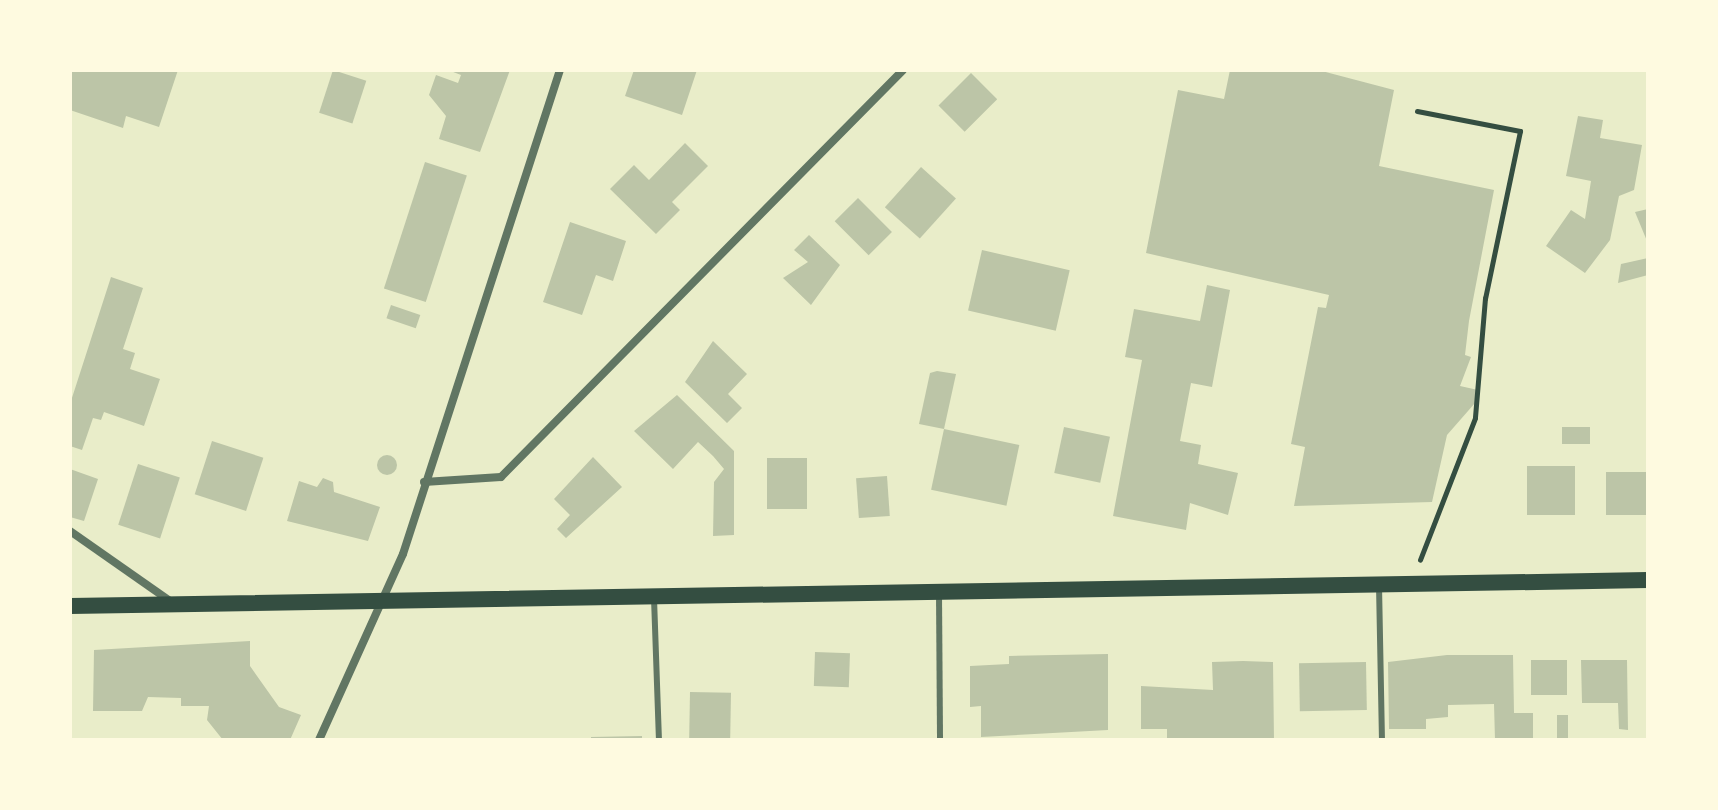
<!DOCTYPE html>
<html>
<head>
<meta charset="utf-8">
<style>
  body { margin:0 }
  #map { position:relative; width:1718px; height:810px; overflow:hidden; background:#e9edc9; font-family:Bitter,serif }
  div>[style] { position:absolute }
  .building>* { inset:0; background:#bcc5a7; transform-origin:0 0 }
  .round { border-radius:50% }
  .path>* { height:5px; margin:-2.5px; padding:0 2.5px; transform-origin:2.5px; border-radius:2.5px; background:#344e41 }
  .service>* { height:6px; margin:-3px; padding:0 3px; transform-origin:3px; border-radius:3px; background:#617663 }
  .minor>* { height:8px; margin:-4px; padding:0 4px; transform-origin:4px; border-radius:4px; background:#617663 }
  .secondary>* { height:16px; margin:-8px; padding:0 8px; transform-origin:8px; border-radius:8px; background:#344e41 }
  span { translate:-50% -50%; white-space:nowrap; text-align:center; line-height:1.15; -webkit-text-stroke:8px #fefae0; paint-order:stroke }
  .frame { position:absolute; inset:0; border:72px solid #fefae0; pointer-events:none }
</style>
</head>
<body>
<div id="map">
  <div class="building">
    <div style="clip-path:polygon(70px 70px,178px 70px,159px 127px,126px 116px,123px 128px,70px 110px)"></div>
    <div style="left:333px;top:70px;width:35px;height:45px;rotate:18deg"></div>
    <div style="clip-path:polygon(448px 70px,510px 70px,480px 152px,439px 139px,446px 116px,429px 95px,436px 75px,458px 83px,461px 75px)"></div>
    <div style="clip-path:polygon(634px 70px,697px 70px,682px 115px,625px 96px)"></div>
    <div style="clip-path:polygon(1230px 70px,1318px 70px,1394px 90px,1379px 166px,1494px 190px,1469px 321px,1465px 355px,1471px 357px,1460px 386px,1478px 390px,1475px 403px,1447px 435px,1432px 502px,1294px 506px,1305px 447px,1291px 444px,1318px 307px,1326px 308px,1329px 295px,1146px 253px,1178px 90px,1224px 99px)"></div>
    <div style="left:971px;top:73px;width:37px;height:46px;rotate:45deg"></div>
    <div style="clip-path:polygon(1578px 116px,1603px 120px,1600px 138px,1642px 145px,1634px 190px,1619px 196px,1610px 240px,1585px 273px,1546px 246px,1571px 210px,1585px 219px,1591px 181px,1566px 176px)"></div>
    <div style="clip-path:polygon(685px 143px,708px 166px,672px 202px,680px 210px,656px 234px,610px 189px,634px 165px,649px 180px)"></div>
    <div style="left:425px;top:162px;width:44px;height:133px;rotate:18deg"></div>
    <div style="left:921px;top:167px;width:47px;height:54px;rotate:42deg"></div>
    <div style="left:858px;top:198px;width:48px;height:33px;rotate:45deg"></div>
    <div style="clip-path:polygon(1648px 209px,1648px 241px,1647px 241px,1635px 212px)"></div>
    <div style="clip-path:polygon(570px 222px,626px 241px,613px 281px,596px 275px,582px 315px,543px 302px)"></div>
    <div style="clip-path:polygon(809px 235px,840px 265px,811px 305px,783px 278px,808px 262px,794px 250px)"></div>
    <div style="left:982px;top:250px;width:90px;height:62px;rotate:13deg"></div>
    <div style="clip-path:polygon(1648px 258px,1648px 275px,1618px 283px,1621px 264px)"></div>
    <div style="clip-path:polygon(111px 277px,143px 288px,123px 349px,135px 353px,130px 369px,160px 379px,144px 426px,104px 412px,101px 420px,93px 418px,82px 450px,70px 446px,70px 404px)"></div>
    <div style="clip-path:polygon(1207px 285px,1230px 290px,1212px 387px,1191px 383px,1180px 441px,1201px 445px,1198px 464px,1238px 473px,1228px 515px,1190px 503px,1186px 530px,1113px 516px,1142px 360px,1125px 357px,1134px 309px,1200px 321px)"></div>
    <div style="left:391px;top:305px;width:31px;height:14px;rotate:19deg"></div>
    <div style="clip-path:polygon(713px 341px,747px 374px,728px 394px,742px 408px,727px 423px,685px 382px)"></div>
    <div style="clip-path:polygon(937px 371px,956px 374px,944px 429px,919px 424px,930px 373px)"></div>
    <div style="clip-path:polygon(677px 395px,734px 451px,734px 535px,713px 536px,714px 482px,724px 469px,713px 456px,698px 442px,673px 469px,634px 431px)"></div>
    <div style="left:1064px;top:427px;width:47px;height:47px;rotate:12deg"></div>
    <div style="left:1590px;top:427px;width:17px;height:28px;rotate:90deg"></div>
    <div style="left:944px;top:429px;width:77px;height:62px;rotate:12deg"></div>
    <div style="left:212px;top:441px;width:54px;height:56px;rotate:18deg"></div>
    <div class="round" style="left:377px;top:455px;width:20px;height:20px"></div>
    <div style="clip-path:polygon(593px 457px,622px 487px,566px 538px,557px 529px,570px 515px,554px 499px)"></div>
    <div style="left:767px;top:458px;width:40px;height:51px"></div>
    <div style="left:138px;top:464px;width:44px;height:64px;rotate:18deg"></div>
    <div style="left:1527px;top:466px;width:48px;height:49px"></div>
    <div style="clip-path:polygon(70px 469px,98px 479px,84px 521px,70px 517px)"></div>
    <div style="left:1648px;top:472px;width:43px;height:42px;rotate:90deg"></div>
    <div style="left:887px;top:476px;width:40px;height:31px;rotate:86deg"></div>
    <div style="clip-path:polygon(323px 478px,333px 482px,334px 492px,380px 507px,368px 541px,287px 521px,299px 481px,317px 487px)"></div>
    <div style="clip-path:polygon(250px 641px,250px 666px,279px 707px,301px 715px,290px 740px,223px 740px,207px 720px,209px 706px,181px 706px,181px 698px,148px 697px,142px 711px,93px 711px,94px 650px)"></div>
    <div style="left:815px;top:652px;width:35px;height:34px;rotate:2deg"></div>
    <div style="clip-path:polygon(1108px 654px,1108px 730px,981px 737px,981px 706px,970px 707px,970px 666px,1009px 664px,1009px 656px)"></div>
    <div style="clip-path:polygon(1447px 655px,1513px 655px,1514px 713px,1533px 713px,1533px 740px,1495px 740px,1494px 704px,1448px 705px,1448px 717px,1426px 719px,1426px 729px,1389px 729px,1388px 662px)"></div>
    <div style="left:1567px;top:660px;width:35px;height:36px;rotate:90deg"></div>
    <div style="clip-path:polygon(1581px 660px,1627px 660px,1628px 730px,1619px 729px,1618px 703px,1582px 703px)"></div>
    <div style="clip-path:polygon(1243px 661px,1273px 662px,1274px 740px,1167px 740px,1167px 729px,1141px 729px,1141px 686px,1213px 690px,1212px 662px)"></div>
    <div style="left:1366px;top:662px;width:48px;height:67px;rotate:89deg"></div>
    <div style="left:690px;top:692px;width:41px;height:48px;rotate:1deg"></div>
    <div style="left:1557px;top:715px;width:11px;height:25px"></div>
    <div style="clip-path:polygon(642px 736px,642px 740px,591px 740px,591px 737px)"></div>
  </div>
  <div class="path">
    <div style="left:1417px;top:111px;width:105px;rotate:11deg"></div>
    <div style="left:1520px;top:131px;width:171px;rotate:101.8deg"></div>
    <div style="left:1485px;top:298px;width:120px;rotate:94.8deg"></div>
    <div style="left:1475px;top:418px;width:152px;rotate:111.2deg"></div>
  </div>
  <div class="service">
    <div style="left:1379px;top:585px;width:155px;rotate:88.9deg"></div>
    <div style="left:939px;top:593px;width:147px;rotate:89.6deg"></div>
    <div style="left:654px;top:598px;width:142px;rotate:88deg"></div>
  </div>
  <div class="minor">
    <div style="left:424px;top:482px;width:77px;rotate:-3.7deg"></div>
    <div style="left:501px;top:477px;width:572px;rotate:-45.35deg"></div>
    <div style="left:70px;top:531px;width:126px;rotate:35deg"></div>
    <div style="left:319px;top:740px;width:204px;rotate:-65.7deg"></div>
    <div style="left:403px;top:554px;width:509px;rotate:-72.03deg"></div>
  </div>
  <div class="secondary">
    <div style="left:70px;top:606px;width:1578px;rotate:-0.94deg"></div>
  </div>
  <div class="frame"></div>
</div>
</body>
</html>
